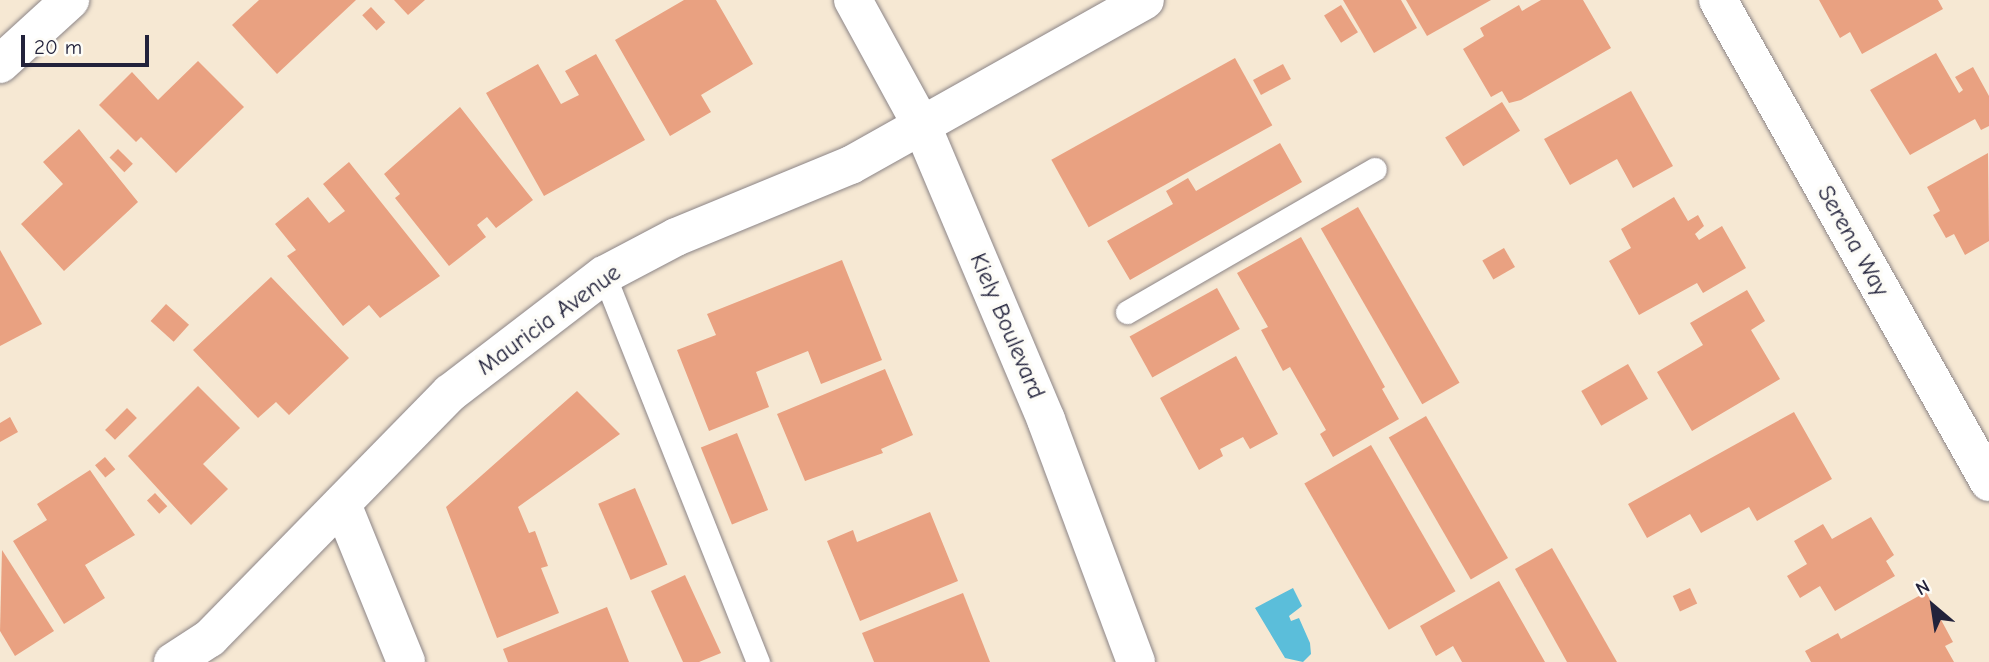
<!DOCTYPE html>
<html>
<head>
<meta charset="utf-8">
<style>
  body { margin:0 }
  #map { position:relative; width:1989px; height:662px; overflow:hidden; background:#f6e8d3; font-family:"Comic Neue",sans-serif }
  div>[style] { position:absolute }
  .water>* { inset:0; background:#5bbeda }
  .building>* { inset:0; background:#e9a181; transform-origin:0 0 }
  .roads { filter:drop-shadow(0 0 2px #8c8587) drop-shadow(0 0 2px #8c8587) }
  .service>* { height:23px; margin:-11.5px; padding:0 11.5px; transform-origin:11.5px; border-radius:11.5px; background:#fff }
  .minor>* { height:38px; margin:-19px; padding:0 19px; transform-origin:19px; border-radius:19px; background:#fff }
  .secondary>* { height:38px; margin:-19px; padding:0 19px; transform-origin:19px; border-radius:19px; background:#fff }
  span { translate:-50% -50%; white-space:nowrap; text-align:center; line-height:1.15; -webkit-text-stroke:7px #fdfcf7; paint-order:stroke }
  .street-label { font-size:24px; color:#22223b }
  .north { position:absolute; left:1898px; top:571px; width:70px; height:70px; -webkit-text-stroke:5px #fdfcf7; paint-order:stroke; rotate:331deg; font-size:19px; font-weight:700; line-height:28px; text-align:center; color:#22223b }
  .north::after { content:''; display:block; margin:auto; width:24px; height:32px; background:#22223b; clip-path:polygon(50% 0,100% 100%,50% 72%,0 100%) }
  .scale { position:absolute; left:21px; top:35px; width:128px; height:32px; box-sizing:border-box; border:4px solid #22223b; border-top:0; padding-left:9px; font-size:21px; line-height:24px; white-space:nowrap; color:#22223b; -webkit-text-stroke:5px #fdfcf7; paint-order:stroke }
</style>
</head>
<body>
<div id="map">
  <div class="water">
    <div style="clip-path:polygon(1293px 588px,1302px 606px,1289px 616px,1291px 621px,1299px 618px,1310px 643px,1311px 654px,1303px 662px,1285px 658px,1255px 608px)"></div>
  </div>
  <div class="building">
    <div style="clip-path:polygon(259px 0,356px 0,277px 74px,232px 25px)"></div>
    <div style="clip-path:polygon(394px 0,425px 0,408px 15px)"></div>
    <div style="clip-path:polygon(684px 0,716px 0,753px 64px,701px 95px,711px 112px,670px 136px,615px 40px)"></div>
    <div style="clip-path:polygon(1343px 0,1401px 0,1417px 28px,1374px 53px)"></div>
    <div style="clip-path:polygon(1406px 0,1491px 0,1427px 36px)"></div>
    <div style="clip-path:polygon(1541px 0,1583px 0,1611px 48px,1521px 100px,1509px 103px,1502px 91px,1491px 97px,1463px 49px,1484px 36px,1480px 28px,1519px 5px,1522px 11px)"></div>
    <div style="clip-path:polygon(1819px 0,1938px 0,1943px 9px,1862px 54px,1850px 32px,1840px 38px)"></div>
    <div style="left:1341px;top:5px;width:32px;height:20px;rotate:58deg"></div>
    <div style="left:371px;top:7px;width:21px;height:12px;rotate:47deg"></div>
    <div style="clip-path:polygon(1936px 53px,1959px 93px,1963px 90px,1955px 77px,1973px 67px,1989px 96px,1989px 126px,1981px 130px,1975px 119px,1910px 155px,1870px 90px)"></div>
    <div style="clip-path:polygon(596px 54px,645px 140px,544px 196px,486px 93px,538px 64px,561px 104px,579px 95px,565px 71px)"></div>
    <div style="left:1235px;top:58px;width:77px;height:210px;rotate:61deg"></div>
    <div style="clip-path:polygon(198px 61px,244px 107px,176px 173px,141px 137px,136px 142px,99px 105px,132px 72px,158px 100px)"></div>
    <div style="left:1283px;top:64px;width:17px;height:34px;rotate:62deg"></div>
    <div style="clip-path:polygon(1631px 91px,1673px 166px,1633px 188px,1617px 159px,1570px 185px,1544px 139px)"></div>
    <div style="left:1502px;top:102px;width:34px;height:67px;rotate:58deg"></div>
    <div style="clip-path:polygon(460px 107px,533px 200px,496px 228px,487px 217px,477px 225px,486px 237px,449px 266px,395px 198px,400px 194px,384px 174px)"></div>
    <div style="clip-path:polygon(79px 129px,138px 202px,64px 271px,21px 224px,63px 184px,43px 162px)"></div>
    <div style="clip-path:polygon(1280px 143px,1302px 182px,1130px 280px,1107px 241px,1173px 204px,1166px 191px,1188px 178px,1196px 191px)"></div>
    <div style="left:118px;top:149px;width:21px;height:12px;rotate:45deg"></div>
    <div style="clip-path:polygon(1988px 153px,1989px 241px,1965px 255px,1954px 234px,1946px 238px,1933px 215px,1940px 211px,1927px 187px)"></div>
    <div style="clip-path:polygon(349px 162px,440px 276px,380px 318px,369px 305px,343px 326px,287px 256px,296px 250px,275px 224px,308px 197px,329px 223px,345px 211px,323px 184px)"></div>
    <div style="clip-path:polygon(1674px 197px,1688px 221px,1698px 215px,1704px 226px,1695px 234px,1699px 240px,1722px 226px,1746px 268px,1703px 293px,1697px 283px,1639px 315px,1609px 261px,1631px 248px,1621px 229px)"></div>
    <div style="left:1358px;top:207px;width:203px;height:43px;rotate:60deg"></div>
    <div style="clip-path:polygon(1301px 237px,1385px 387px,1382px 389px,1399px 419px,1333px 457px,1320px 434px,1326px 430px,1290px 367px,1283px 371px,1261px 330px,1268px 327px,1237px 273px)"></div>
    <div style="left:1504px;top:248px;width:22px;height:25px;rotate:60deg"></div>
    <div style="clip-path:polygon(0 250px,42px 324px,0 346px)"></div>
    <div style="clip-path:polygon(842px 260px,882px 360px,821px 384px,808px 351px,756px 372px,769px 407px,709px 431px,677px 350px,716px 335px,707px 314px)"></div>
    <div style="clip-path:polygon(271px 277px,349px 358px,289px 415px,276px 402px,258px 418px,193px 350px)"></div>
    <div style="left:1217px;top:288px;width:47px;height:100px;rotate:61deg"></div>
    <div style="clip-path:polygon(1747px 290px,1765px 321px,1751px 330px,1780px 379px,1692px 431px,1657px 372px,1703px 345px,1690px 323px)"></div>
    <div style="left:166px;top:304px;width:31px;height:23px;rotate:42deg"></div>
    <div style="clip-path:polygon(1236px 356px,1278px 434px,1250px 449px,1243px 437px,1220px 449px,1223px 456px,1199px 470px,1160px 398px)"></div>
    <div style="left:1628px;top:364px;width:40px;height:54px;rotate:60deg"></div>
    <div style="clip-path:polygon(885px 369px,913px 435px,881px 449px,883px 453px,805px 481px,777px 414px)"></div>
    <div style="clip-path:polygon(198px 386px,240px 428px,203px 464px,228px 489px,191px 525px,128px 456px)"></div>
    <div style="clip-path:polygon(577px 391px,620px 434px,518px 507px,529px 533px,535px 531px,548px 566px,541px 568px,559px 613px,497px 638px,446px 507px)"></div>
    <div style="left:127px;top:408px;width:14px;height:31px;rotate:45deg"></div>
    <div style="clip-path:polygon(1794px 412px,1832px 479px,1757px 521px,1749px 507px,1701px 533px,1690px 514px,1647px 538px,1628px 504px)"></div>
    <div style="left:1426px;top:416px;width:164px;height:43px;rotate:60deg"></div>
    <div style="clip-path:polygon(10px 417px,18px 432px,0 442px,0 423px)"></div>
    <div style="left:737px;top:433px;width:83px;height:39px;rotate:68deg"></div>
    <div style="left:1371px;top:445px;width:169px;height:77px;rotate:60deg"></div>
    <div style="left:105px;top:457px;width:16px;height:13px;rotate:50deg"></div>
    <div style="clip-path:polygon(90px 470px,135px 535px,85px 565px,105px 598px,64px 624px,13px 541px,47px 520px,37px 504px)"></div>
    <div style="left:635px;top:488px;width:83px;height:40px;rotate:67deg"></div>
    <div style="left:155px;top:493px;width:18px;height:11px;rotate:47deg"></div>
    <div style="clip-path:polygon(930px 512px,958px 581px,860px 621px,827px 541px,853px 530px,857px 542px)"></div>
    <div style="clip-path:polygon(1871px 517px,1894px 555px,1886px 561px,1895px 576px,1835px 611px,1820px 586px,1800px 598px,1787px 576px,1807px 564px,1794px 541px,1823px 524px,1832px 539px)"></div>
    <div style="clip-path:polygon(1552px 548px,1617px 662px,1567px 662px,1515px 569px)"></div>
    <div style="clip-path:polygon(2px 550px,54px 631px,15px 656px,0 631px)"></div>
    <div style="clip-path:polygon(685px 575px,721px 653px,699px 662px,683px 662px,651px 591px)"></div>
    <div style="clip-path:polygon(1499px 581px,1545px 662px,1462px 662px,1453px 646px,1436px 656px,1420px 626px)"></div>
    <div style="left:1690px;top:588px;width:17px;height:19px;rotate:65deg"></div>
    <div style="clip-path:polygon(1926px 592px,1953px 642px,1945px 646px,1954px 662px,1811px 662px,1805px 651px,1838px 633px,1841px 639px)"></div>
    <div style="clip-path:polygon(963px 593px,990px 662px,874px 662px,862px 633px)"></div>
    <div style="clip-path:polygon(607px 607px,629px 662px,508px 662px,503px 649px)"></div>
  </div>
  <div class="roads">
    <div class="service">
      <div style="left:604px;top:275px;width:417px;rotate:68.3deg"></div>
      <div style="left:1127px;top:312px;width:286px;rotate:-30deg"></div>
    </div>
    <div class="minor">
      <div style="left:1718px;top:0;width:553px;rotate:60.65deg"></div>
      <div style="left:0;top:64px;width:95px;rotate:-42.4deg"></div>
      <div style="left:342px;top:504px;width:170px;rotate:67.9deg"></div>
      <div style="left:173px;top:662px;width:44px;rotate:-33deg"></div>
      <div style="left:210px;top:638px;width:343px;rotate:-45.6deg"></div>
      <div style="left:450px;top:393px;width:194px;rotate:-37.5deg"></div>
      <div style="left:604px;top:275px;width:81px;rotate:-27.8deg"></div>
      <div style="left:676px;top:237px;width:189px;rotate:-22.4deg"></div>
      <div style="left:851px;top:165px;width:337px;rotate:-29.3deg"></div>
    </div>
    <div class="secondary">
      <div style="left:853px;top:0;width:144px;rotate:61.3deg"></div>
      <div style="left:922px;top:126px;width:319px;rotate:67.1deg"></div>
      <div style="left:1046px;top:420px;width:258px;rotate:69.6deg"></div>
    </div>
  </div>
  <div class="street-label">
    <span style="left:1853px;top:241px;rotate:61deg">Serena Way</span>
    <span style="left:549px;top:320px;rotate:-36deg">Mauricia Avenue</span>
    <span style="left:1007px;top:326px;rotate:67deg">Kiely Boulevard</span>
  </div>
  <div class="north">N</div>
  <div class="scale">20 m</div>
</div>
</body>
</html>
